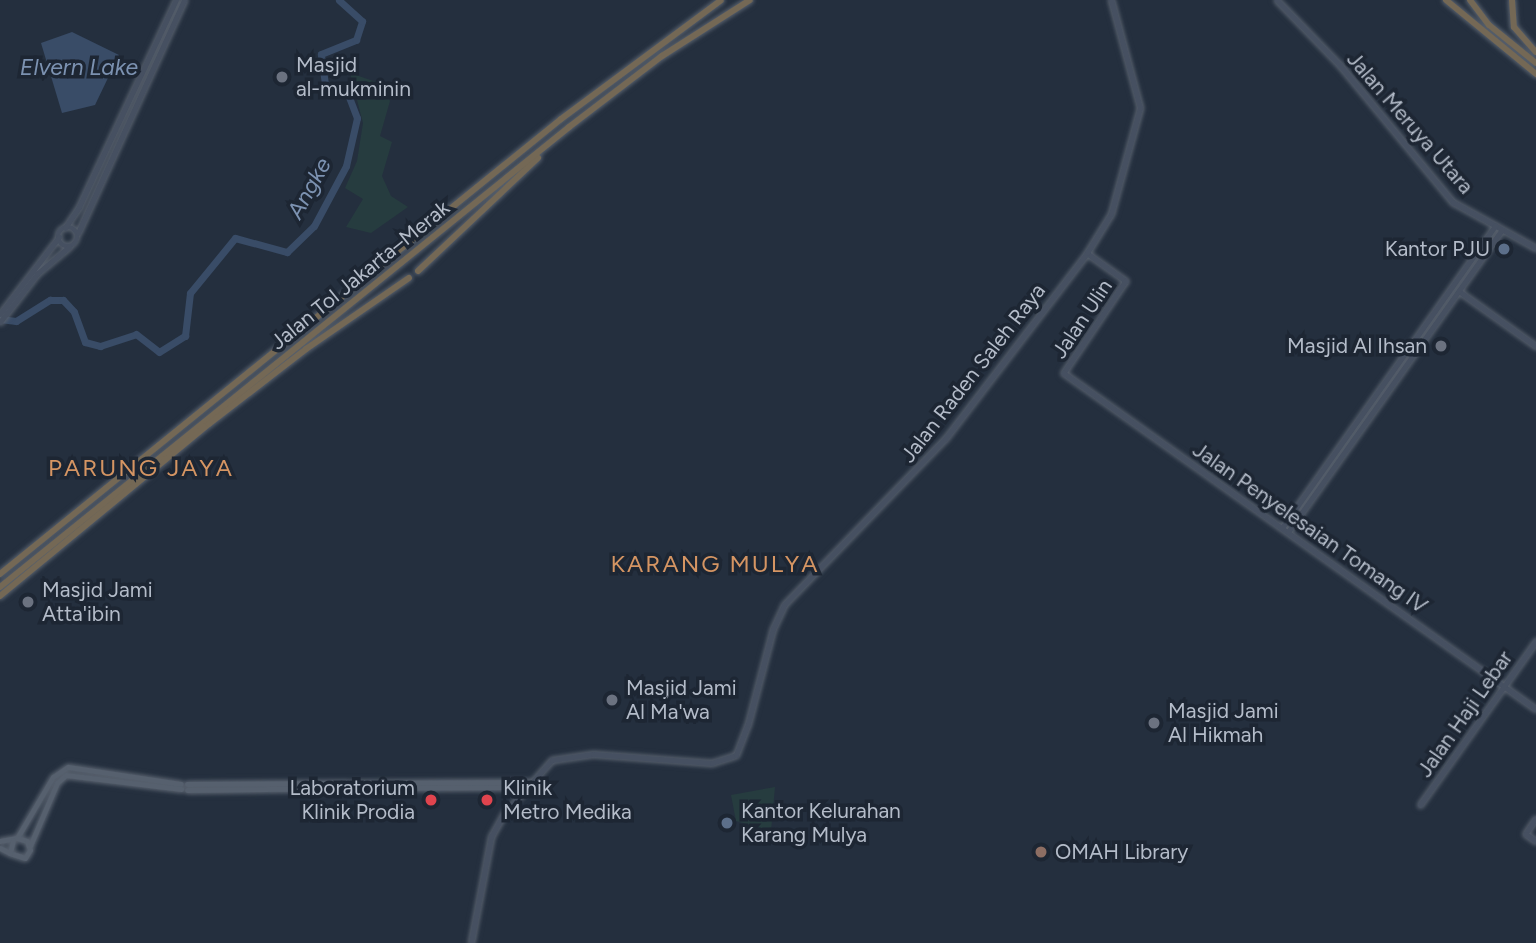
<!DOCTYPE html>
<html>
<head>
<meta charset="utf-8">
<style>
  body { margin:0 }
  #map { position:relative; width:1536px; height:943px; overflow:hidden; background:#242f3e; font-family:Figtree,sans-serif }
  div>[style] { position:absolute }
  .green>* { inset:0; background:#263c3f }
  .water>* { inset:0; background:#394c67 }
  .river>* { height:7px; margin:-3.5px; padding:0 3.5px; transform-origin:3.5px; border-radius:3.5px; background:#394c67 }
  .roads { filter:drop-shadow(0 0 2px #565f6c) drop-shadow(0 0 2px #565f6c) }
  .secondary>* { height:4.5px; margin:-2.25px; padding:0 2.25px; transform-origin:2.25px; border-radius:2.25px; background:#465061 }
  .secondary>.ring { margin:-2.25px; padding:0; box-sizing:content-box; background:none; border:4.5px solid #465061; border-radius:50% }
  .primary>* { height:5px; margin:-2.5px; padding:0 2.5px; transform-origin:2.5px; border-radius:2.5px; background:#56606e }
  .highway>* { height:6px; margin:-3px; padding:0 3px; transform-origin:3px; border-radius:3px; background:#746855 }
  .dots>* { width:19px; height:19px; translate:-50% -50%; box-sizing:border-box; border:4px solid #1d2633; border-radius:50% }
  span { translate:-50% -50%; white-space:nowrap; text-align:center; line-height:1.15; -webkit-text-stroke:7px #1d2633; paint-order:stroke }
  .poi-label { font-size:21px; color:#b4bcc9 }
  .left { translate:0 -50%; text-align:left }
  .right { translate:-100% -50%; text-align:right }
  .street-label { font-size:21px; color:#b4bcc9 }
  .water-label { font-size:23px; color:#7c92b1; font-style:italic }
  .quarter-label { font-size:24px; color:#d59563; letter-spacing:2px }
</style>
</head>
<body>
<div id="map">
  <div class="green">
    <div style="clip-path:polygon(350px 73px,382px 84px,390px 101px,380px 136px,392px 142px,382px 176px,391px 196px,408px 207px,371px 233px,346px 227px,363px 199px,345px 188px,357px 161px,363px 123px)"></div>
    <div style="clip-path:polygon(775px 787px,771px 831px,736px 821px,731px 795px)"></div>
  </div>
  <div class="water">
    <div style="clip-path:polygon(72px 32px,119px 55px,95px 105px,62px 113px,41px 43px)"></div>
  </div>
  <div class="river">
    <div style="left:0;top:319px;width:16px;rotate:7deg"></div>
    <div style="left:16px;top:321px;width:40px;rotate:-32deg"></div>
    <div style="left:50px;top:300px;width:13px"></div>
    <div style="left:63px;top:300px;width:16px;rotate:47deg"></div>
    <div style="left:74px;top:312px;width:32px;rotate:70deg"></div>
    <div style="left:85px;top:342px;width:16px;rotate:15deg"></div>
    <div style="left:100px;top:346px;width:38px;rotate:-18deg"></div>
    <div style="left:136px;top:334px;width:29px;rotate:38deg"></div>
    <div style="left:159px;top:352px;width:31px;rotate:-32deg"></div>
    <div style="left:185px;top:336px;width:43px;rotate:-83.4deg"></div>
    <div style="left:190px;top:293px;width:71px;rotate:-50.7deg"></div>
    <div style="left:235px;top:238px;width:54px;rotate:15.1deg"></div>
    <div style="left:287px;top:252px;width:37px;rotate:-44deg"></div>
    <div style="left:314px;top:226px;width:68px;rotate:-61.9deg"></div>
    <div style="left:346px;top:166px;width:49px;rotate:-77.1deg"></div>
    <div style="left:357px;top:118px;width:28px;rotate:-111deg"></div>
    <div style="left:347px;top:92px;width:23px;rotate:-160deg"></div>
    <div style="left:325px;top:84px;width:30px;rotate:-98deg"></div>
    <div style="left:321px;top:54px;width:38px;rotate:-22deg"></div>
    <div style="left:356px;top:40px;width:20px;rotate:-72deg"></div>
    <div style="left:362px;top:21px;width:31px;rotate:-138deg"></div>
  </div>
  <div class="roads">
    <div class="secondary">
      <div style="left:1277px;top:0;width:91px;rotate:45.9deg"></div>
      <div style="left:1340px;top:65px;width:178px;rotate:50.5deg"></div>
      <div style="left:1453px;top:202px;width:95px;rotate:29deg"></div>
      <div class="ring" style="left:58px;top:227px;width:15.5px;height:15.5px"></div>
      <div style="left:65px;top:228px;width:25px;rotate:-56deg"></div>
      <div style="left:79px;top:207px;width:229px;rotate:-64.9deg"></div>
      <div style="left:78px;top:233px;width:256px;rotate:-65.5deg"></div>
      <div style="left:1087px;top:253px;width:48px;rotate:35.7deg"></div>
      <div style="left:1126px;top:281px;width:111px;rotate:124deg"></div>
      <div style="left:1064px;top:373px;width:579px;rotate:35.45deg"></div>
      <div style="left:1459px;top:291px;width:95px;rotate:35.5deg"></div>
      <div style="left:0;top:314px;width:97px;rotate:-52.5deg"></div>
      <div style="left:0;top:322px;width:61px;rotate:-52.4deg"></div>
      <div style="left:37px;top:274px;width:42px;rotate:-40.2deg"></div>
      <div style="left:1282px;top:528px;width:370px;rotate:-54.8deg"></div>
      <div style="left:1288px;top:532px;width:370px;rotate:-54.7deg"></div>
      <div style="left:1420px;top:805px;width:201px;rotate:-54.7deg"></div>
      <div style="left:1536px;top:819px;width:18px;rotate:124deg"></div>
      <div style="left:1526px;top:834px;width:12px;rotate:35deg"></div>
      <div style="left:471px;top:943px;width:108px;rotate:-79.3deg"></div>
      <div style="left:491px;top:837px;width:26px;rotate:-61deg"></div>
      <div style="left:504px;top:814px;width:72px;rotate:-48.4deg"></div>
      <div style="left:552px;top:760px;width:41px;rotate:-8.3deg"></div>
      <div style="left:593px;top:754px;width:119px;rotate:4.3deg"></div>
      <div style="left:712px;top:763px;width:25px;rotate:-18deg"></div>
      <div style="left:736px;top:755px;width:33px;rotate:-69deg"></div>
      <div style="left:748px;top:724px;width:98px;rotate:-75.3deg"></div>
      <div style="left:773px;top:629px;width:26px;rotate:-65deg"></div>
      <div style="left:784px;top:605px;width:231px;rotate:-45.9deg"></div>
      <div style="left:945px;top:439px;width:234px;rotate:-52.6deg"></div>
      <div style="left:1087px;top:253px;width:46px;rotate:-58.4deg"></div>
      <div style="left:1111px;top:214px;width:110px;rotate:-74.7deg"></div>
      <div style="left:1140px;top:108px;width:112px;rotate:-105deg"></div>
    </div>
    <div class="primary">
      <div style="left:352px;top:783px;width:179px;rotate:-0.3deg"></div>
      <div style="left:187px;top:784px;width:160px;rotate:-0.4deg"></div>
      <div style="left:352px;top:788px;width:174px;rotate:-0.3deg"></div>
      <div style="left:187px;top:790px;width:160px;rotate:-0.7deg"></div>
      <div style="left:17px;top:838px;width:71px;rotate:-59.5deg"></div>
      <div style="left:53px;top:777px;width:18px;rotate:-34deg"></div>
      <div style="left:68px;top:767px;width:114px;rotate:8.6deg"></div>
      <div style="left:0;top:841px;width:17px;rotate:-10deg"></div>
      <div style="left:17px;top:838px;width:10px;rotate:17deg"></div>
      <div style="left:27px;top:841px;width:9px;rotate:72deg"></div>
      <div style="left:30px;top:850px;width:9px;rotate:122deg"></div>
      <div style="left:25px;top:858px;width:16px;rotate:-162deg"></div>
      <div style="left:10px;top:853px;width:13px;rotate:-77deg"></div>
      <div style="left:30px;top:846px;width:69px;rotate:-66.8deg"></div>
      <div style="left:57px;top:783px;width:12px;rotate:-42deg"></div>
      <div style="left:66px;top:775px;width:116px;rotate:6.9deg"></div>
      <div style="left:0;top:848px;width:11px;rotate:27deg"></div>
    </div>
    <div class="highway">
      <div style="left:1446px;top:0;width:117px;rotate:39.4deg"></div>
      <div style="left:1470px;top:0;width:31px;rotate:53deg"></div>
      <div style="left:1489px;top:25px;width:60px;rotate:39deg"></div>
      <div style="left:1512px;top:0;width:27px;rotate:86deg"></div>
      <div style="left:1514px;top:27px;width:33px;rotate:49deg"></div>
      <div style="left:418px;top:271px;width:165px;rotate:-43.3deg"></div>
      <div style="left:0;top:574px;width:722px;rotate:-39.04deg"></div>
      <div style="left:561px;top:119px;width:199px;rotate:-36.6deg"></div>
      <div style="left:0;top:587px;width:732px;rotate:-38.95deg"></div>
      <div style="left:569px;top:127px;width:117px;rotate:-37.4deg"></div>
      <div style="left:662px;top:56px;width:104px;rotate:-32.5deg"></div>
      <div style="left:0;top:596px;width:271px;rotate:-39.5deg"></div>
      <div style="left:209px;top:424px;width:123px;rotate:-37.7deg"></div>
      <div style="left:306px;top:349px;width:125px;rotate:-34.6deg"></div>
    </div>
  </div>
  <div class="dots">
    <div style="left:282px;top:77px;background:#6b7280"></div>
    <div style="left:1504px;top:249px;background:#5c6f8a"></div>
    <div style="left:1441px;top:346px;background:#6b7280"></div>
    <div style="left:28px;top:602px;background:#6b7280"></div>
    <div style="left:612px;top:700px;background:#6b7280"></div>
    <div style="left:1154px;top:723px;background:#6b7280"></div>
    <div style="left:431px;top:800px;background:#e0444e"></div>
    <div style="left:487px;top:800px;background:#e0444e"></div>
    <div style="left:727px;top:823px;background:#5c6f8a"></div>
    <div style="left:1041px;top:852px;background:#8d6e63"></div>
  </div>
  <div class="poi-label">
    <span class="left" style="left:296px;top:77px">Masjid<br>al-mukminin</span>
    <span class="right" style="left:1490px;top:249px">Kantor PJU</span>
    <span class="right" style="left:1427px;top:346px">Masjid Al Ihsan</span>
    <span class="left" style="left:42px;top:602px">Masjid Jami<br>Atta'ibin</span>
    <span class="left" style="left:626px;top:700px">Masjid Jami<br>Al Ma'wa</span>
    <span class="left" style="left:1168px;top:723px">Masjid Jami<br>Al Hikmah</span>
    <span class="right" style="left:415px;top:800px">Laboratorium<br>Klinik Prodia</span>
    <span class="left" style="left:503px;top:800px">Klinik<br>Metro Medika</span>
    <span class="left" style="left:741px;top:823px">Kantor Kelurahan<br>Karang Mulya</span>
    <span class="left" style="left:1055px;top:852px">OMAH Library</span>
  </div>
  <div class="street-label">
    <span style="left:1410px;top:123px;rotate:49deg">Jalan Meruya Utara</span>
    <span style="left:360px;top:275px;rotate:-39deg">Jalan Tol Jakarta–Merak</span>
    <span style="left:1082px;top:319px;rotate:-56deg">Jalan Ulin</span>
    <span style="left:973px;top:373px;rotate:-52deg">Jalan Raden Saleh Raya</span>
    <span style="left:1310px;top:528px;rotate:35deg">Jalan Penyelesaian Tomang IV</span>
    <span style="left:1465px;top:714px;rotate:-55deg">Jalan Haji Lebar</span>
  </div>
  <div class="water-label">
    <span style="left:79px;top:67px">Elvern Lake</span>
    <span style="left:309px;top:188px;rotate:-61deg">Angke</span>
  </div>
  <div class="quarter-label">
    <span style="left:141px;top:468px">PARUNG JAYA</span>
    <span style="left:715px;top:564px">KARANG MULYA</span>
  </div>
</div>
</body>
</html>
